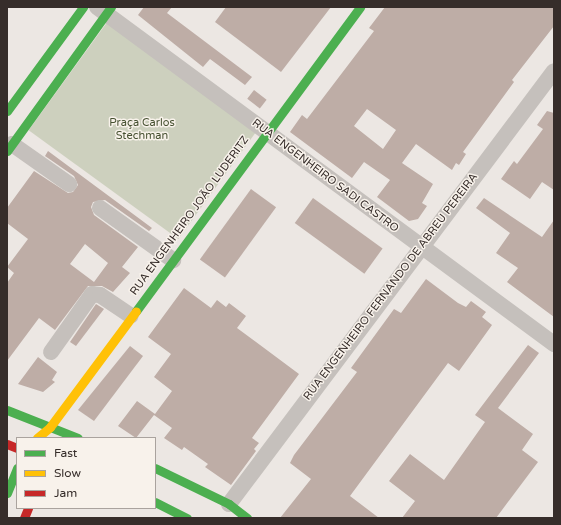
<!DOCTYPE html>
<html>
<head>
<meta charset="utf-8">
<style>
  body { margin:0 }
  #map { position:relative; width:561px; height:525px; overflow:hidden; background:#ece7e3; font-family:"Varela Round",sans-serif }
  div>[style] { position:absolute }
  .green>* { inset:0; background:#cdd0be; transform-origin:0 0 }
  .building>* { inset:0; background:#beada6; transform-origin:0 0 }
  .street>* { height:16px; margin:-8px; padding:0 8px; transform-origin:8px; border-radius:8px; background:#c5c0bc }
  .fast>* { height:9px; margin:-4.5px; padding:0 4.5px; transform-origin:4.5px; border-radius:4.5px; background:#4caf50 }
  .slow>* { height:9px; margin:-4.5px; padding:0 4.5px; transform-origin:4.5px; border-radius:4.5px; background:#ffc107 }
  .jam>* { height:9px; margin:-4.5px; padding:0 4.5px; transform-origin:4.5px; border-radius:4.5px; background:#c62828 }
  span { translate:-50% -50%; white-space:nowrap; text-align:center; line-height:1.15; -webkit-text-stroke:3px #f8f2eb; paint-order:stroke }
  .park-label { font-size:11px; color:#465131 }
  .street-label { font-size:11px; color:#362d2a }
  .frame { position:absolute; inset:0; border:8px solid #362d2a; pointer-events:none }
  .legend { position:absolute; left:16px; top:437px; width:140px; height:72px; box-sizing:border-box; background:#f8f2eb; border:1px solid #aaa39e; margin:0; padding:5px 7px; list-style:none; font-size:12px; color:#362d2a }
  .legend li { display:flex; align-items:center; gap:8px; height:20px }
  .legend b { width:20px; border:1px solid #aaa39e }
</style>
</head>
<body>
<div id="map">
  <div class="green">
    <div style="left:108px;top:21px;width:185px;height:135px;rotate:36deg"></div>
  </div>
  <div class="building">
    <div style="clip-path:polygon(144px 7px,172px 7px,167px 13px,252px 77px,245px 85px,210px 59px,203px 67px,138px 15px)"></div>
    <div style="clip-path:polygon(226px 7px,331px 7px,281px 72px,215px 22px)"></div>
    <div style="clip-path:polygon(evenodd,385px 7px,554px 7px,554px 26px,512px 80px,514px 82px,463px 152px,466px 154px,459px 165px,456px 163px,452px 170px,416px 144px,402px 163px,433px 184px,422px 203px,427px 206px,418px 219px,409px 221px,377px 197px,390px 180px,364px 162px,352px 178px,290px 132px,302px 115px,307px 119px,326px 94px,374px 31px,369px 28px,385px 7px,367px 109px,396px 130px,383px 149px,354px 126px,367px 109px)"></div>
    <div style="left:254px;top:90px;width:16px;height:11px;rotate:38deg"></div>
    <div style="clip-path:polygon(547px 111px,554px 113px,554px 190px,542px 182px,530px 199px,501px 179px,514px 161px,517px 164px,543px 129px,537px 125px)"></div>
    <div style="clip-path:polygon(evenodd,48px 151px,152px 228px,149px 231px,105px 200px,93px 202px,91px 207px,94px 215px,138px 247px,122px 267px,130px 273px,113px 292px,102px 286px,88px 286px,55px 330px,39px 318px,7px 361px,7px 283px,14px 273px,7px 267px,28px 239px,7px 223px,7px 208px,34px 171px,68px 193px,73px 192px,78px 185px,74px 176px,45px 156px,48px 151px,85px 244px,108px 263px,94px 282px,70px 264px,85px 244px)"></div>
    <div style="left:251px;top:189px;width:31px;height:87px;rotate:36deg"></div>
    <div style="left:313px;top:198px;width:86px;height:31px;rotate:36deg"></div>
    <div style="clip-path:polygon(484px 198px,542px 237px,554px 220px,554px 317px,507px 282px,518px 268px,496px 253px,510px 233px,476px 208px)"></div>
    <div style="clip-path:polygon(426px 279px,458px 303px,466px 307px,471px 301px,486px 312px,482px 317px,492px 325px,459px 371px,448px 363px,350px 496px,379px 518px,280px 518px,311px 479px,290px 463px,294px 455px,357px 372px,351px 368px,394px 309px,401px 313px)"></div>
    <div style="clip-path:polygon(184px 288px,211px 308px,217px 300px,226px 307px,229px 303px,246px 316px,237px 328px,299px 374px,252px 438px,259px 443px,254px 449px,256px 451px,231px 485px,205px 467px,208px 464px,184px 447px,182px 450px,164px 438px,172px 428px,154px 415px,136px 438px,118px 426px,137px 401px,155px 414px,172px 391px,154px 377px,171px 354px,148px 337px)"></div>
    <div style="clip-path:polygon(96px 304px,104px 309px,76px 346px,70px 342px)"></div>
    <div style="clip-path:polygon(528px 345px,539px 353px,498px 408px,533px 434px,522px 450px,538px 462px,496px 518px,402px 518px,415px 501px,389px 481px,410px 454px,444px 480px,485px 422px,475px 415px)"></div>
    <div style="clip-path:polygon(130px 346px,143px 356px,94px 421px,78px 410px)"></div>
    <div style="clip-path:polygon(38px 357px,57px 372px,52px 380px,55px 382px,43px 392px,18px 384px)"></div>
  </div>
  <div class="street">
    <div style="left:97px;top:7px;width:568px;rotate:36.41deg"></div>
    <div style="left:12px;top:144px;width:70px;rotate:35.1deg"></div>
    <div style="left:100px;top:208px;width:90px;rotate:35.5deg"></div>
    <div style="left:51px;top:352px;width:71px;rotate:-54.7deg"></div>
    <div style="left:92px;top:294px;width:8px;rotate:7deg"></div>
    <div style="left:100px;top:295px;width:37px;rotate:34deg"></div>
    <div style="left:229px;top:504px;width:541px;rotate:-53.11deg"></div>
  </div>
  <div class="fast">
    <div style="left:7px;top:111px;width:129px;rotate:-53.8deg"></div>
    <div style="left:7px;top:151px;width:178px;rotate:-54.2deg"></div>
    <div style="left:136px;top:311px;width:378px;rotate:-53.6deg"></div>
    <div style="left:7px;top:410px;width:76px;rotate:21.5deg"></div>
    <div style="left:155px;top:468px;width:82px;rotate:25.9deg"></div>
    <div style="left:229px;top:504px;width:23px;rotate:38deg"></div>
    <div style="left:7px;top:493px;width:27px;rotate:-68deg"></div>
    <div style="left:155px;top:502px;width:36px;rotate:27deg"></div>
  </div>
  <div class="slow">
    <div style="left:37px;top:438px;width:17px;rotate:-40deg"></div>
    <div style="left:50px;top:427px;width:144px;rotate:-53.4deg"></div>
  </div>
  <div class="jam">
    <div style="left:7px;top:444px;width:11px;rotate:22deg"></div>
    <div style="left:24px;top:518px;width:11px;rotate:-68deg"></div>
  </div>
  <div class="park-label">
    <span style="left:142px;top:130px">Praça Carlos<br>Stechman</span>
  </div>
  <div class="street-label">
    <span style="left:325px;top:176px;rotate:37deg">RUA ENGENHEIRO SADI CASTRO</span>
    <span style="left:190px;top:216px;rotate:-54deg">RUA ENGENHEIRO JOÃO LUDERITZ</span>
    <span style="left:391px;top:287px;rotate:-53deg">RUA ENGENHEIRO FERNANDO DE ABREU PEREIRA</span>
  </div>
  <div class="frame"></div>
  <ul class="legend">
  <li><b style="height:5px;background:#4caf50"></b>Fast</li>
  <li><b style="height:5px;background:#ffc107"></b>Slow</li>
  <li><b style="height:5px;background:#c62828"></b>Jam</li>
  </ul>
</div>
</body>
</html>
